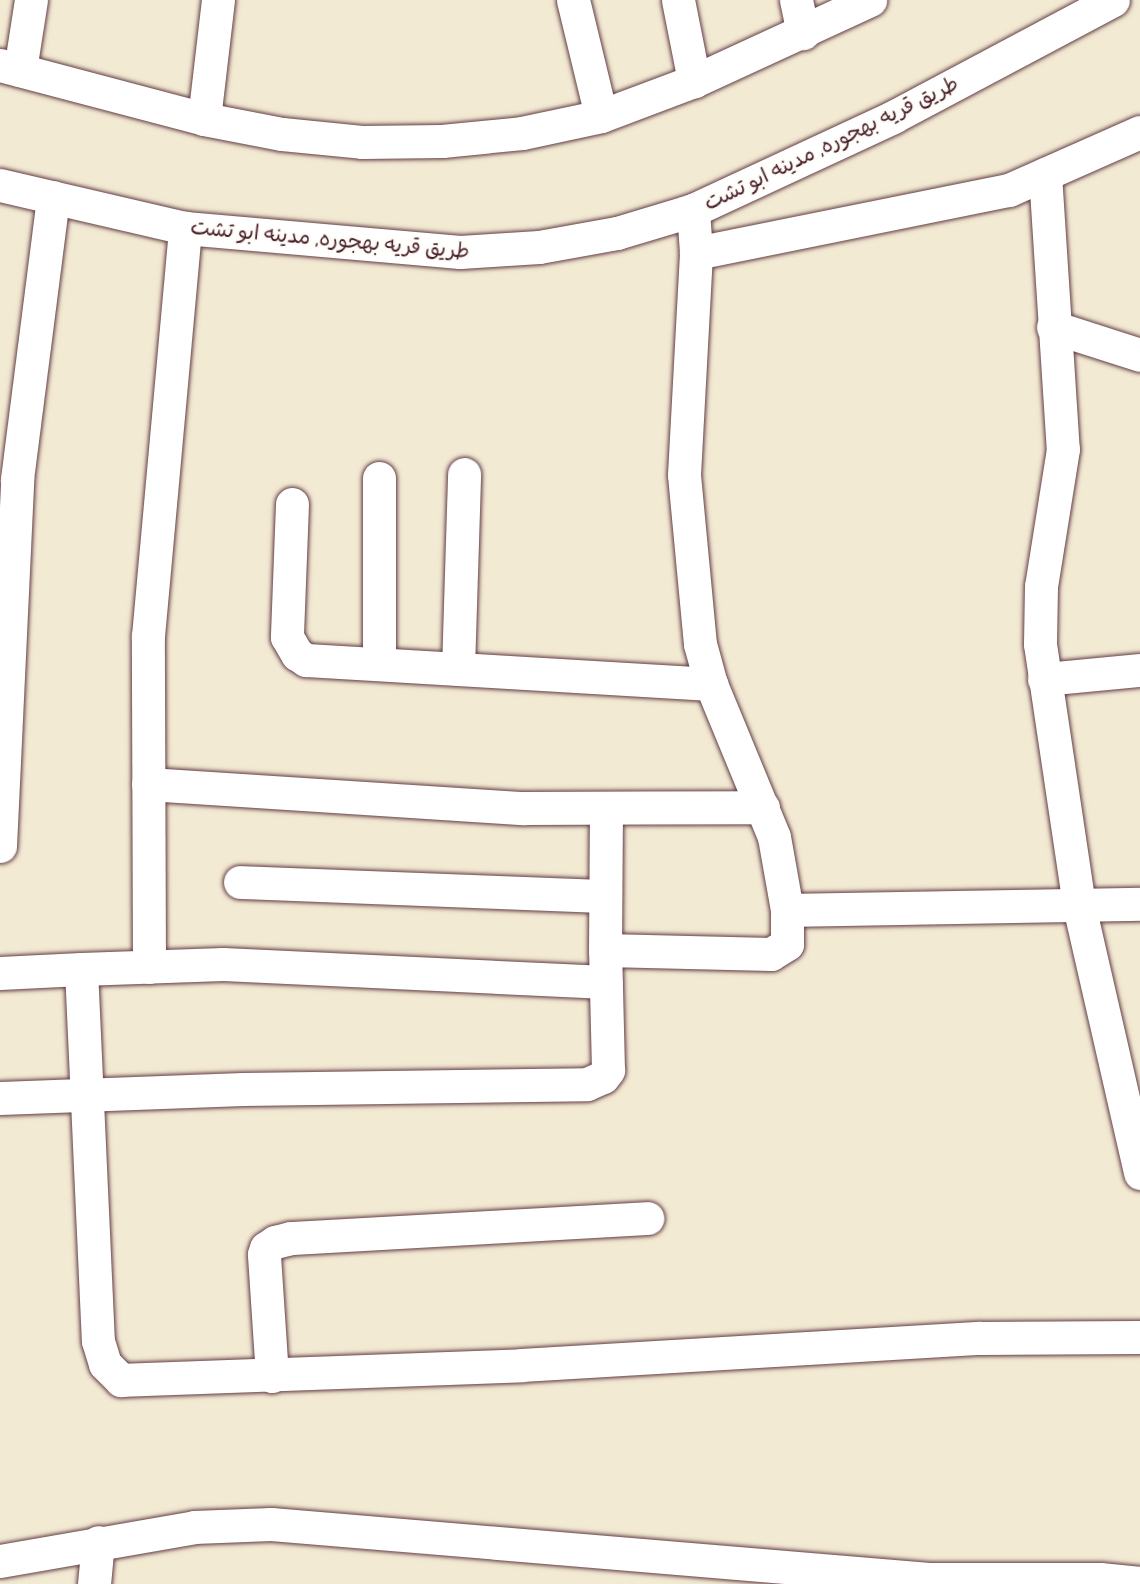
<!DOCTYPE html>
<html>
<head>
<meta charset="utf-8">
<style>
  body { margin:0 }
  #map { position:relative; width:1140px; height:1584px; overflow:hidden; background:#f3ead3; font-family:"Patrick Hand","Playpen Sans Arabic",sans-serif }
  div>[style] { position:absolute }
  .roads { filter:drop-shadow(0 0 2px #633d44) drop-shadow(0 0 2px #633d44) }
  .minor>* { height:33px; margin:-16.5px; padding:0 16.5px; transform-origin:16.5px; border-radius:16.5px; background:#fff }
  .tertiary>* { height:33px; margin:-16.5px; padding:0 16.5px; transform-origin:16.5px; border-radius:16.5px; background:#fff }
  span { translate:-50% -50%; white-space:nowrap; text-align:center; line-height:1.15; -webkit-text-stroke:4.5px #fdfcf7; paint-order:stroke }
  .street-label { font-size:21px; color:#4a1f2b }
</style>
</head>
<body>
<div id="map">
  <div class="roads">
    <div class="minor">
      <div style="left:573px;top:0;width:119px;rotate:76.4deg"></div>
      <div style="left:678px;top:0;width:83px;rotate:78.8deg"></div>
      <div style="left:796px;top:0;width:34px;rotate:78deg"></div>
      <div style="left:0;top:65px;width:211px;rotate:14.8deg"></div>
      <div style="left:204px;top:119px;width:79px;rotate:10.9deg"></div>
      <div style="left:282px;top:134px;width:80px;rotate:5.7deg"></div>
      <div style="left:362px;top:142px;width:80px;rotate:-0.7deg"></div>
      <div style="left:442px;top:141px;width:80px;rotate:-5.7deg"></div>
      <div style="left:522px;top:133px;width:81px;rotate:-12.1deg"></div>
      <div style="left:601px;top:116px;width:99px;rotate:-20.6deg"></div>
      <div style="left:694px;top:81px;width:194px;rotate:-24.7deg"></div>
      <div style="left:20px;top:70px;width:71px;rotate:-81.1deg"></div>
      <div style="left:204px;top:119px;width:120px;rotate:-83.3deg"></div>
      <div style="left:1045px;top:174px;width:276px;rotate:86.3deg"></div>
      <div style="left:1063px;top:449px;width:139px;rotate:99.1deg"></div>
      <div style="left:1041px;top:586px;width:58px;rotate:91deg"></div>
      <div style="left:1040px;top:644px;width:265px;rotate:81.5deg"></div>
      <div style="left:1079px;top:906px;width:274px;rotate:77.1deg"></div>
      <div style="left:693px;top:210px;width:43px;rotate:86deg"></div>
      <div style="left:696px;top:253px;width:222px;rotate:93.1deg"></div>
      <div style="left:684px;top:475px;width:170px;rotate:84.6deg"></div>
      <div style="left:700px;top:644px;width:41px;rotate:74.6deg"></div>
      <div style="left:711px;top:684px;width:165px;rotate:67.6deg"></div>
      <div style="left:774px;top:837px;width:74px;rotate:79.9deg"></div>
      <div style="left:787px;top:910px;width:353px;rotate:-1deg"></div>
      <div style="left:696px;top:253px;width:319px;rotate:-11.4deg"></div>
      <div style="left:1009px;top:190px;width:143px;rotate:-23.9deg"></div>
      <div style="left:1053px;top:327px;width:91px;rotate:17.8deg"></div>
      <div style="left:379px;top:478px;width:186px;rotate:90deg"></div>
      <div style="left:292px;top:504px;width:133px;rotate:92.2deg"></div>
      <div style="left:287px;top:637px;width:20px;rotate:60deg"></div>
      <div style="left:297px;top:654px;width:11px;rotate:34deg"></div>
      <div style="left:306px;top:660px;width:406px;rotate:3.4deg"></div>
      <div style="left:458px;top:669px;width:195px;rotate:-88.2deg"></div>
      <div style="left:1044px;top:679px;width:96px;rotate:-5.4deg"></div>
      <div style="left:148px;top:784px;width:376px;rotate:3.7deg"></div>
      <div style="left:523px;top:808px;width:240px;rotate:-0.2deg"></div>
      <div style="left:0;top:846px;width:367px;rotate:-87.3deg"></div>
      <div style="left:17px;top:479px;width:284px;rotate:-82.7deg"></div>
      <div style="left:240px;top:882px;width:365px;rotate:2.2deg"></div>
      <div style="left:605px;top:950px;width:142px;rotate:-89.6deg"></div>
      <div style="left:149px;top:967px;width:331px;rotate:-90.2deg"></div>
      <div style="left:148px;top:636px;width:410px;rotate:-84.8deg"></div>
      <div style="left:81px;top:969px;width:142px;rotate:-2deg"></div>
      <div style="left:223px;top:964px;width:383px;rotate:2.7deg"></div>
      <div style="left:0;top:973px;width:81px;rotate:-2.8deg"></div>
      <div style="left:81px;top:969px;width:372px;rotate:87.4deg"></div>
      <div style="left:98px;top:1341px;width:24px;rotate:73deg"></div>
      <div style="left:105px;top:1364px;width:23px;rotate:45deg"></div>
      <div style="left:121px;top:1380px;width:400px;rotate:-2.1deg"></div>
      <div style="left:521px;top:1365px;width:460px;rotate:-3.4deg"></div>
      <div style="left:980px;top:1338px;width:160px;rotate:-0.4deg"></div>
      <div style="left:0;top:1098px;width:243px;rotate:-2.1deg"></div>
      <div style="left:243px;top:1089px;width:344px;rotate:-0.8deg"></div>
      <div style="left:587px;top:1084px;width:17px;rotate:-24deg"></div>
      <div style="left:603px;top:1077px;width:9px;rotate:-54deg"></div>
      <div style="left:608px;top:1070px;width:120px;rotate:-91.4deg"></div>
      <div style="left:605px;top:950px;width:166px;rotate:1.4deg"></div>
      <div style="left:771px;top:954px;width:19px;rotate:-32deg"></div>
      <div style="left:787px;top:944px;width:34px;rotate:-90deg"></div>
      <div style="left:272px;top:1376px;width:122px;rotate:-93.8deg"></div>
      <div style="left:264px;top:1254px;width:6px;rotate:-72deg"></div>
      <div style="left:266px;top:1248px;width:11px;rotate:-34deg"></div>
      <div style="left:275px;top:1242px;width:16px;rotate:-14deg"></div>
      <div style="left:291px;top:1238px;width:357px;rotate:-3.2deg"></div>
      <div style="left:0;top:1561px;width:197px;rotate:-9.9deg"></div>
      <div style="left:194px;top:1527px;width:77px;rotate:-2.2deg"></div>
      <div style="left:271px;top:1524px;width:660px;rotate:4.78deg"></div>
      <div style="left:929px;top:1579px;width:171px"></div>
      <div style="left:1100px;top:1579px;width:40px;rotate:5.7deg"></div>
      <div style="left:94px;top:1584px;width:42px;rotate:-84.6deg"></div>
    </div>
    <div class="tertiary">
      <div style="left:0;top:185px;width:190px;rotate:13.1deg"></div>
      <div style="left:185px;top:228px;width:276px;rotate:5deg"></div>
      <div style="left:460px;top:252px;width:79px;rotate:-3.6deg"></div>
      <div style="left:539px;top:247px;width:79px;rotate:-10.2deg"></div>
      <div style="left:617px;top:233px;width:79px;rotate:-16.8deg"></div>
      <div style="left:693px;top:210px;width:221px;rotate:-24.9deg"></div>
      <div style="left:893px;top:117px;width:249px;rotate:-28deg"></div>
    </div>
  </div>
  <div class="street-label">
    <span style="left:831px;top:143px;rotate:-26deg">طريق قريه بهجوره, مدينه ابو تشت</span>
    <span style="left:330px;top:239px;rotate:5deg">طريق قريه بهجوره, مدينه ابو تشت</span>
  </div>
</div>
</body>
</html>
